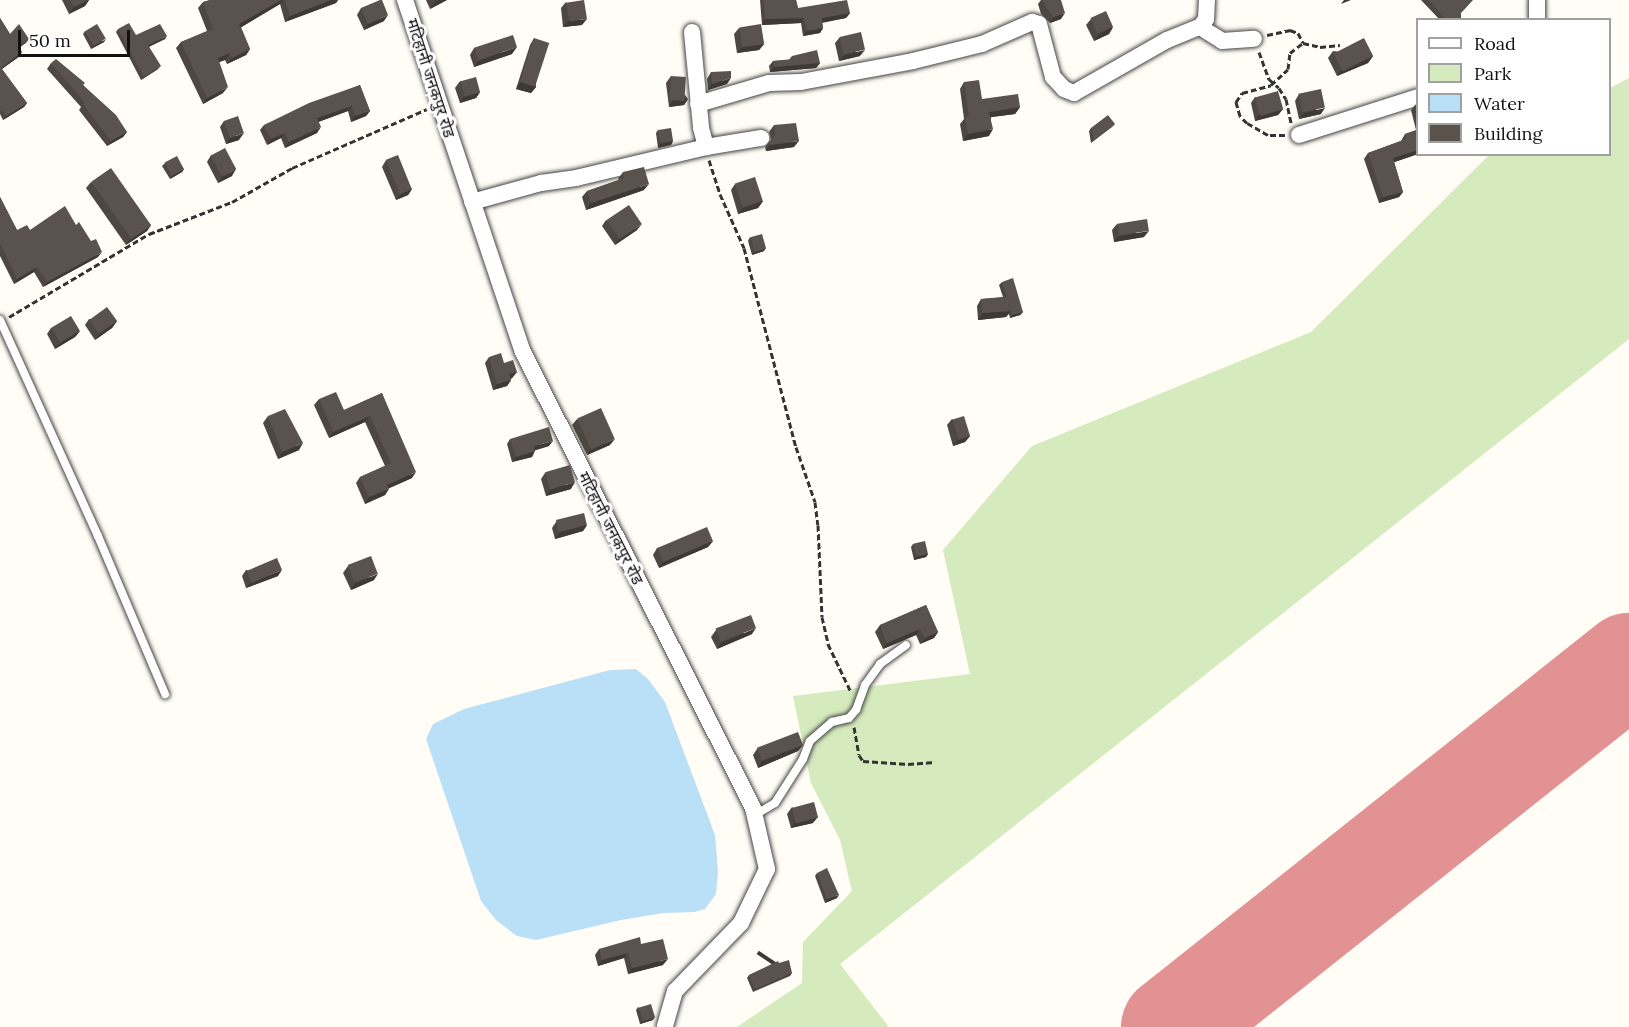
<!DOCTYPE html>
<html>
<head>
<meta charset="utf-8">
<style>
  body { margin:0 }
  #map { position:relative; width:1629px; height:1027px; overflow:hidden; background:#fffdf5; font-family:Lora,"Noto Sans Devanagari",serif }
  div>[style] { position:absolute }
  .green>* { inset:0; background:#d5ebbd }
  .water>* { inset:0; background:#b9e0f7 }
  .runway>* { height:102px; margin:-51px; padding:0 51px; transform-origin:51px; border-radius:51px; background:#e29292 }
  .path>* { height:3px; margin-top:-1.5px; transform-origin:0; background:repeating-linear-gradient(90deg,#333 0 6px,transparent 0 9px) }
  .roads { filter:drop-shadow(0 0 2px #444) drop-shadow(0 0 2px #444) }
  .service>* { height:8px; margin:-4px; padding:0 4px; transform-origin:4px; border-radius:4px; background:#fff }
  .minor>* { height:16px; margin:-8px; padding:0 8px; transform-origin:8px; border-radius:8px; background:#fff }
  .wall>* { inset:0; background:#4d4742 }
  .shaded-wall>* { inset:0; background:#3f3936; transform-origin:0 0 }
  .building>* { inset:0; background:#5a524d; transform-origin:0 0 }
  span { translate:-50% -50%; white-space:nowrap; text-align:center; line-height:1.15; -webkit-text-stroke:6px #fff; paint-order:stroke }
  .street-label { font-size:16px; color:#111 }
  .legend { position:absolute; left:1416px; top:18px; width:195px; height:138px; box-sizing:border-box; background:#fff; border:2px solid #a0a0a0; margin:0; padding:8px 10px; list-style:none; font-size:18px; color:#111 }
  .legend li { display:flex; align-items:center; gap:12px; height:30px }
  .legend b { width:30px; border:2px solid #a0a0a0 }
  .scale { position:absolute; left:18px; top:30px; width:112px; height:27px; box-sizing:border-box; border:3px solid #111; border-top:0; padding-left:8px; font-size:18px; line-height:21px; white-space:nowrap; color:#111; -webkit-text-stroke:4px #fff; paint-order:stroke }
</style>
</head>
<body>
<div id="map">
  <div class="green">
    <div style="clip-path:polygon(1629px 78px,1629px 339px,840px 964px,889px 1027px,737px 1027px,802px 983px,803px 942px,852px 891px,840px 840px,811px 783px,793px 696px,970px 674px,943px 550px,1032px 446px,1311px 332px,1489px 155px,1610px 154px,1610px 88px)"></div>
  </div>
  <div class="water">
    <div style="clip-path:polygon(636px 669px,648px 679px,665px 702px,715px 835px,718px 872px,716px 894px,705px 909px,695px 912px,664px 913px,621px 920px,536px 940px,517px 936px,496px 920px,481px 901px,426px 739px,433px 724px,464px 709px,610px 670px)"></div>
  </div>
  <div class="runway">
    <div style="left:1172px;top:1027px;width:584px;rotate:-38.46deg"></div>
  </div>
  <div class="path">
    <div style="left:1267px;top:35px;width:24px;rotate:-12deg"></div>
    <div style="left:1290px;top:30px;width:9px;rotate:21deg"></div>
    <div style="left:1298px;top:33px;width:11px;rotate:63deg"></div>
    <div style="left:1259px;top:52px;width:29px;rotate:70deg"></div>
    <div style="left:1269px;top:79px;width:13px;rotate:42deg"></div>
    <div style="left:1279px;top:88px;width:13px;rotate:58deg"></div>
    <div style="left:1286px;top:99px;width:25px;rotate:78deg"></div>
    <div style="left:1285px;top:135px;width:17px;rotate:180deg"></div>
    <div style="left:1268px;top:135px;width:24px;rotate:-150deg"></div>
    <div style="left:1247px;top:123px;width:10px;rotate:-135deg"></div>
    <div style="left:1240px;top:116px;width:15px;rotate:-106deg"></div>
    <div style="left:1236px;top:102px;width:11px;rotate:-56deg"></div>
    <div style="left:1242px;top:93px;width:30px;rotate:-15deg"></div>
    <div style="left:1271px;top:85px;width:23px;rotate:-43deg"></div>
    <div style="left:1288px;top:69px;width:16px;rotate:-83deg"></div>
    <div style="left:1290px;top:53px;width:16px;rotate:-38deg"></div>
    <div style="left:1303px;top:43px;width:17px;rotate:13deg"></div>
    <div style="left:1320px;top:47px;width:20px;rotate:-6deg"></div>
    <div style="left:709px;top:160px;width:36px;rotate:72deg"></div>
    <div style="left:720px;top:194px;width:59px;rotate:66deg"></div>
    <div style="left:744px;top:248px;width:206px;rotate:75.4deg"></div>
    <div style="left:796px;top:447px;width:58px;rotate:70.9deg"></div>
    <div style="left:815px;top:502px;width:23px;rotate:83deg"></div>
    <div style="left:818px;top:525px;width:92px;rotate:87.5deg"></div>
    <div style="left:822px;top:617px;width:28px;rotate:77deg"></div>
    <div style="left:828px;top:644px;width:53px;rotate:64.4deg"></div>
    <div style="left:9px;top:317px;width:163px;rotate:-30.7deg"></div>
    <div style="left:149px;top:234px;width:89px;rotate:-21.1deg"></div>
    <div style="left:232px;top:202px;width:69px;rotate:-29.5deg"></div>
    <div style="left:292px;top:168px;width:147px;rotate:-23.6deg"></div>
    <div style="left:854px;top:727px;width:28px;rotate:80deg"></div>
    <div style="left:859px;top:755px;width:7px;rotate:56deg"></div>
    <div style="left:863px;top:761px;width:45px;rotate:3.8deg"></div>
    <div style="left:908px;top:764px;width:27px;rotate:-4deg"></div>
  </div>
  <div class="roads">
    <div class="service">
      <div style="left:0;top:320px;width:237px;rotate:65.6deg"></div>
      <div style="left:98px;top:536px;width:172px;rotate:67deg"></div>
      <div style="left:755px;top:815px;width:23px;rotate:-31deg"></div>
      <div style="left:775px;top:803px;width:52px;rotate:-57.5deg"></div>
      <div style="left:803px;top:759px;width:19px;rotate:-69deg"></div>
      <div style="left:810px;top:741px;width:29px;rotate:-41deg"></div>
      <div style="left:832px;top:722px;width:17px;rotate:-13deg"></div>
      <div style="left:849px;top:718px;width:11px;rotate:-49deg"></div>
      <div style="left:856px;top:710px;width:27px;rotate:-70deg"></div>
      <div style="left:865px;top:685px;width:26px;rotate:-54deg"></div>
      <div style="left:880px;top:664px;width:32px;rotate:-36deg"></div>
    </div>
    <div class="minor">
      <div style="left:405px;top:0;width:371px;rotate:71.5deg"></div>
      <div style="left:523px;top:352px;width:511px;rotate:63.23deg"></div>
      <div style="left:753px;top:808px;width:63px;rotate:77.1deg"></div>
      <div style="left:767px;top:869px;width:60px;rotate:115.7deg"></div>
      <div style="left:741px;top:923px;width:95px;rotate:134.1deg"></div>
      <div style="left:675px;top:991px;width:37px;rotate:106deg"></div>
      <div style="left:1537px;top:20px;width:20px;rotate:-90deg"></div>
      <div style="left:1200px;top:27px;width:10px;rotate:-53deg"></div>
      <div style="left:1206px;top:19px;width:19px;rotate:-87deg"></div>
      <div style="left:692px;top:32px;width:96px;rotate:84.6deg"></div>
      <div style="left:701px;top:128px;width:20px;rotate:75deg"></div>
      <div style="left:698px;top:104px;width:74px;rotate:-16.5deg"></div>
      <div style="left:769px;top:83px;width:32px;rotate:-2deg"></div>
      <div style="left:801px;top:82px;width:114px;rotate:-10.6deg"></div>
      <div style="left:913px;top:61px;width:71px;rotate:-13.8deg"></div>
      <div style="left:982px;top:44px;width:55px;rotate:-23.7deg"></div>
      <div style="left:1032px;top:22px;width:7px;rotate:16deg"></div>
      <div style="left:1039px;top:24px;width:55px;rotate:75.2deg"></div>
      <div style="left:1053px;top:77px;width:16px;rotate:47deg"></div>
      <div style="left:1064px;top:89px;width:11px;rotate:22deg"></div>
      <div style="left:1074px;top:93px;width:107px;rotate:-29.7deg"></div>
      <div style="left:1167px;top:40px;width:35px;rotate:-22deg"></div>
      <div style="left:1200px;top:27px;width:26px;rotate:32deg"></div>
      <div style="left:1222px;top:41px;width:32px;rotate:-4deg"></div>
      <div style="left:1299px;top:135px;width:125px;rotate:-17.7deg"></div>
      <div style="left:472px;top:202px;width:72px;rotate:-15.4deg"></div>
      <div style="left:541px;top:183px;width:35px;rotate:-8deg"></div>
      <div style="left:576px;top:178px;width:134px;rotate:-13.4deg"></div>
      <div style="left:706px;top:147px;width:56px;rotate:-9.3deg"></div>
    </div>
  </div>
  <div class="wall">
    <div style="clip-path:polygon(62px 0,89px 0,85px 6px,69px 14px)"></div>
    <div style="clip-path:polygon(210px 0,338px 0,336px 3px,285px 22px,280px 4px,241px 27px,250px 49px,246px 55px,227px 64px,225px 60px,219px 62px,223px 93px,203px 104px,176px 48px,181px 42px,207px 31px,198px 8px,203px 2px)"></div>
    <div style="clip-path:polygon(426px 0,447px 0,430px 9px)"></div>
    <div style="clip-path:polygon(760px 0,796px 0,798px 8px,850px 13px,846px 18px,822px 23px,823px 28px,820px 33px,803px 36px,801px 23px,762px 25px)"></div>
    <div style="clip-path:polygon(1041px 0,1061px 0,1061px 19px,1050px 23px,1041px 14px,1038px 4px)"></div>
    <div style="clip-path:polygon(1421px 0,1473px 0,1461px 13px,1461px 20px,1440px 20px)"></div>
    <div style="clip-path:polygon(566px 2px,582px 25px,563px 27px,561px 8px)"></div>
    <div style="clip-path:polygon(361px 8px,384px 21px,364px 30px,357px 15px)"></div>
    <div style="clip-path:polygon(0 18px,10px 34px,29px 39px,26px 43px,19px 48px,20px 56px,2px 69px,27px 103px,24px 107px,3px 120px,0 114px)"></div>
    <div style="clip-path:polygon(1091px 19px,1113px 27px,1109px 34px,1094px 41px,1086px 25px)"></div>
    <div style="clip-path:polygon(739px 28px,764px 44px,759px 50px,737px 53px,734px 34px)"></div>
    <div style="clip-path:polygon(118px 29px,136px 35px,165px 39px,149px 47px,158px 69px,141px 80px,116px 32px)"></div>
    <div style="clip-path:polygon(85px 31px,104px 42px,91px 49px,83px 34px)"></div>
    <div style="clip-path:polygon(840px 37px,860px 56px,839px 61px,835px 43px)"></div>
    <div style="clip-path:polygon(534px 38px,536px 87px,531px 93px,516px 89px,530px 45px)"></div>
    <div style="clip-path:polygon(474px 48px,512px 54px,474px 67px,470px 55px)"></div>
    <div style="clip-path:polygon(1333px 51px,1373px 56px,1368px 63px,1337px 76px,1328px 58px)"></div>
    <div style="clip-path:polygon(792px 56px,820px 63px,816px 68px,770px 72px,769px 66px,773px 61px,789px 60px)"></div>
    <div style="clip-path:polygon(51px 63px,83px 85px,127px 132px,123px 137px,107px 146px,79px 110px,81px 107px,47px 69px)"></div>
    <div style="clip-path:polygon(711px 72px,727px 84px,708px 90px,707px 79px)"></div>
    <div style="clip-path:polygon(671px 76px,688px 99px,684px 105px,669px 107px,666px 83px)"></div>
    <div style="clip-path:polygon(460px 81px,480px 92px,476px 98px,460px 103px,455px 88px)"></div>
    <div style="clip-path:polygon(964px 82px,982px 99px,1020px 107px,1015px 114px,991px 117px,989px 136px,963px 141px,960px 124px,964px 119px,960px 89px)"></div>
    <div style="clip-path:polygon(360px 85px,370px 111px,366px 116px,351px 122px,348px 111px,318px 122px,317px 133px,285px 148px,281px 138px,267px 145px,260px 130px,264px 125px)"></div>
    <div style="clip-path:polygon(1299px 94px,1321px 114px,1299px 119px,1295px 101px)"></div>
    <div style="clip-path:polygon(1255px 97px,1283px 109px,1278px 115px,1255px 121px,1251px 103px)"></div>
    <div style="clip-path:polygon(1418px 104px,1418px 154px,1394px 162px,1403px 192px,1399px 197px,1379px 203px,1364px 159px,1368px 153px,1401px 141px,1405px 134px,1416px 130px,1411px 110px,1415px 105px)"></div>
    <div style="clip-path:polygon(224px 121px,239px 140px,226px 144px,220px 127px)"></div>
    <div style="clip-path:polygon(1115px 124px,1112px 127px,1091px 143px,1089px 131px,1091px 128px)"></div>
    <div style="clip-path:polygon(774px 125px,794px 147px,766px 151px,765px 147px,771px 140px,769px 132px)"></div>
    <div style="clip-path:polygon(658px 130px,673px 141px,671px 145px,658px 148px,656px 133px)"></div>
    <div style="clip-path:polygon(211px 155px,232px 176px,218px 183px,207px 162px)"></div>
    <div style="clip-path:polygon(386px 160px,412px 189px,408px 195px,396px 200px,382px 167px)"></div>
    <div style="clip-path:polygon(165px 163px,184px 169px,182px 172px,170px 179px,162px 166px)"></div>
    <div style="clip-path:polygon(623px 172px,644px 190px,586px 210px,582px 197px,587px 191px,619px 180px,618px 179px)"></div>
    <div style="clip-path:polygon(91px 182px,151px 225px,147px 231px,126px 245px,86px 188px)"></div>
    <div style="clip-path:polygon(735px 184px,763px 201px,758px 208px,738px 214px,731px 190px)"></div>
    <div style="clip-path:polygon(0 197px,17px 230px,30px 230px,76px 225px,98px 257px,43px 287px,34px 272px,14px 284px,0 256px)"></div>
    <div style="clip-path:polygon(606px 220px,637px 230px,615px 245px,602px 226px)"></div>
    <div style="clip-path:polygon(1117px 224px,1144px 237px,1114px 242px,1112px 230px)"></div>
    <div style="clip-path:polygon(750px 237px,764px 251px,752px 255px,748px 241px)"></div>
    <div style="clip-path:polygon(1002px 282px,1023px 312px,1020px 315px,1010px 318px,1009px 314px,1006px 317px,978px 320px,977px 306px,981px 299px,1003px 297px,999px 285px)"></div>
    <div style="clip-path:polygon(89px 319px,117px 321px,112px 328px,95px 340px,85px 325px)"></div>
    <div style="clip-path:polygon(51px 328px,80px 331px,75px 337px,55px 349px,47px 334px)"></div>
    <div style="clip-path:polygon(489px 357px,504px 363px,517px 372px,512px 378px,511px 379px,511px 380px,507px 386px,493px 390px,485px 363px)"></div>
    <div style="clip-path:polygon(382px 393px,412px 478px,389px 488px,385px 495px,365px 504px,356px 483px,360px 477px,385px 466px,365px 422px,329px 438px,314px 405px,319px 399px,344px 410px)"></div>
    <div style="clip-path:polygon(268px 416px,299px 450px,278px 459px,263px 423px)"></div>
    <div style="clip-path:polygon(577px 419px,610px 445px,587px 455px,572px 425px)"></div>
    <div style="clip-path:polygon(952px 419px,970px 436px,965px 442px,953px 446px,947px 425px)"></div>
    <div style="clip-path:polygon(510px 439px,549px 446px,535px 450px,532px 457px,512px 462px,507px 444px)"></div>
    <div style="clip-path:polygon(545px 473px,571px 489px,546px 496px,541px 479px)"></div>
    <div style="clip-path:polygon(556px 522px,587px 525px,583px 531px,555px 539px,552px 528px)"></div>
    <div style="clip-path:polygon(713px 541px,708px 547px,659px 568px,653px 555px,657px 548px)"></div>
    <div style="clip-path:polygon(913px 544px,928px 554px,926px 557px,914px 560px,911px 547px)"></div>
    <div style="clip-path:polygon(348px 566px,374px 580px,351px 590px,343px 573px)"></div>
    <div style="clip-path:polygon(246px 570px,278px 576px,246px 588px,242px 576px)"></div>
    <div style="clip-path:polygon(926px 605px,938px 632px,934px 638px,920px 644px,916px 635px,883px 649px,875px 632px,880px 625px)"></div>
    <div style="clip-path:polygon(716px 630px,752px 634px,717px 649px,711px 637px)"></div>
    <div style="clip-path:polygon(803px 745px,798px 751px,758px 768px,753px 755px,757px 749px)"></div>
    <div style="clip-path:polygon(792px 807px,813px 823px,791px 828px,787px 814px)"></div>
    <div style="clip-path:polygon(817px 873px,837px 898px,825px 903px,815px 876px)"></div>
    <div style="clip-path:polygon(641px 944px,663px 965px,628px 974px,624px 958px,598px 966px,595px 955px,599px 949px)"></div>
    <div style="clip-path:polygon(779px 963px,790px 976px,753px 992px,747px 978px,749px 975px)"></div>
    <div style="clip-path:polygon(638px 1007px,653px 1020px,640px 1024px,636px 1010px)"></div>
  </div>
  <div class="shaded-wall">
    <div style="clip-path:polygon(88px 0,89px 0,85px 6px,69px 14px,74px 7px)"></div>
    <div style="clip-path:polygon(281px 0,283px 0,280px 4px,235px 31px,239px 24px)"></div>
    <div style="clip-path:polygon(331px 0,338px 0,336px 3px,285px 22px,290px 16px)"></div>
    <div style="clip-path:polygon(439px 0,447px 0,430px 9px,435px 2px)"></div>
    <div style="clip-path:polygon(1344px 0,1351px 0,1341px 4px)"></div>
    <div style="clip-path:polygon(850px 13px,846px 18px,818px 23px,822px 18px)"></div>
    <div style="clip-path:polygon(1065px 13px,1061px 19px,1050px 23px,1054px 17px)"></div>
    <div style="clip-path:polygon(388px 15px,384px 21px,364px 30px,368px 24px)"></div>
    <div style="clip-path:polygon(804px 18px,801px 23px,762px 25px,765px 19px)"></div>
    <div style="clip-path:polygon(587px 19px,582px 25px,563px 27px,568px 21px)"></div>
    <div style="clip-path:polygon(1113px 27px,1109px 34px,1094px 41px,1099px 34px)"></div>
    <div style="clip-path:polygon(823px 28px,820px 33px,803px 36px,807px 31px)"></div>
    <div style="clip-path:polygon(167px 36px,165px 39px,145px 48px,148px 45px)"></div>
    <div style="clip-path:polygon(106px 39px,104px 42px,91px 49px,94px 46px)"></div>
    <div style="clip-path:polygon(764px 44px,759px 50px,737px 53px,742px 47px)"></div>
    <div style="clip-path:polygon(517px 47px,512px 54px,474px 67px,478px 61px)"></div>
    <div style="clip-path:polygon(250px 49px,246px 55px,227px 64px,232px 58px)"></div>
    <div style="clip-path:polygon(865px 50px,860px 56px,839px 61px,844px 55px)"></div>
    <div style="clip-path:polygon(22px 52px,20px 56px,0 70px,1px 68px)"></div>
    <div style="clip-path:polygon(230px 53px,225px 60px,214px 64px,218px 58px)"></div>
    <div style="clip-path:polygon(1373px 56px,1368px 63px,1337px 76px,1341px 70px)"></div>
    <div style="clip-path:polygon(820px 63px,816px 68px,770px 72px,774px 67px)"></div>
    <div style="clip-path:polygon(161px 66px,158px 69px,141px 80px,144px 77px)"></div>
    <div style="clip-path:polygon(731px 78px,727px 84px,708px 90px,712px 84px)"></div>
    <div style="clip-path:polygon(521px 82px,536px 87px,531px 93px,516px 89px)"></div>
    <div style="clip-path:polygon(228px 87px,223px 93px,203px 104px,207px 98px)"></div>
    <div style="clip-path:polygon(480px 92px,476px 98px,460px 103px,464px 97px)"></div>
    <div style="clip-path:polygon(688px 99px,684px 105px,669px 107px,673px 100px)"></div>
    <div style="clip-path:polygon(27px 103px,24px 107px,3px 120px,6px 116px)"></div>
    <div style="clip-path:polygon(352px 106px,348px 111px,313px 124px,317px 118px)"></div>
    <div style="clip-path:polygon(1020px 107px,1015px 114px,985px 118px,989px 112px)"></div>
    <div style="clip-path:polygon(1325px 108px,1321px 114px,1299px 119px,1304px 113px)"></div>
    <div style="clip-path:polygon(1283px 109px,1278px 115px,1255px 121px,1259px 114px)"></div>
    <div style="clip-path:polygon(370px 111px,366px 116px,351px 122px,355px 116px)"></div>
    <div style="clip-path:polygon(321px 127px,317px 133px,285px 148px,289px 142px)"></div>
    <div style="clip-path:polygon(993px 129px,989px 136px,963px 141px,968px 134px)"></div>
    <div style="clip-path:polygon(127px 132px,123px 137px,107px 146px,111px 141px)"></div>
    <div style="clip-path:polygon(244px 133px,239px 140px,226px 144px,230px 138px)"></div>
    <div style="clip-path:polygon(285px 133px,281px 138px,267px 145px,271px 139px)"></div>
    <div style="clip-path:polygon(673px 141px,671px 145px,658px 148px,660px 144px)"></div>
    <div style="clip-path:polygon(799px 141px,794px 147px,766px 151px,770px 145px)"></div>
    <div style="clip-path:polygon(1418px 150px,1418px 154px,1389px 164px,1393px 158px)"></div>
    <div style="clip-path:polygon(184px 169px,182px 172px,170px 179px,172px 176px)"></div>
    <div style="clip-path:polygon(236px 169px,232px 176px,218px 183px,222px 177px)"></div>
    <div style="clip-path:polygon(649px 184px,644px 190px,586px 210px,591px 203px)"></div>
    <div style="clip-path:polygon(412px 189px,408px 195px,396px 200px,401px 194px)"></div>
    <div style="clip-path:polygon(1403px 192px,1399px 197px,1379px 203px,1383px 197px)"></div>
    <div style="clip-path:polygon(763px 201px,758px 208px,738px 214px,743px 208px)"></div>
    <div style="clip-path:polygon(642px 224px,637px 230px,615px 245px,619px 239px)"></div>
    <div style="clip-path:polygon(151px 225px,147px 231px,126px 245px,131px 239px)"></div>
    <div style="clip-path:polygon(1149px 231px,1144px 237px,1114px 242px,1119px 236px)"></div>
    <div style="clip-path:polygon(766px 248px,764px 251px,752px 255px,754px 252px)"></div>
    <div style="clip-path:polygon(102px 252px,98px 257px,43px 287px,47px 282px)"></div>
    <div style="clip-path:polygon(37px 267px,34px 272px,14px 284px,17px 279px)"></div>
    <div style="clip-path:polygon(1010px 311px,1006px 317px,978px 320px,983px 313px)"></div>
    <div style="clip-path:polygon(1023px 312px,1020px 315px,1010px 318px,1012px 315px)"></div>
    <div style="clip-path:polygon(117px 321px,112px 328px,95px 340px,100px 333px)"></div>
    <div style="clip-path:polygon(80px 331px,75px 337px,55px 349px,60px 343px)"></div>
    <div style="clip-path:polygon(517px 372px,512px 378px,505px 380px,509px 374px)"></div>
    <div style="clip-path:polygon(511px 380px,507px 386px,493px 390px,497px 384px)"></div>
    <div style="clip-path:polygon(370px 416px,365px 422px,329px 438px,333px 432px)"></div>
    <div style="clip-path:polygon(970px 436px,965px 442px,953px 446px,958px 440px)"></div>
    <div style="clip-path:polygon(615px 439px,610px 445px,587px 455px,591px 449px)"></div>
    <div style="clip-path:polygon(553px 441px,549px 446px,530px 452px,534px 446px)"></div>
    <div style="clip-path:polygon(303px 443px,299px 450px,278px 459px,282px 452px)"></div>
    <div style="clip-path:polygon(535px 451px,532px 457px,512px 462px,516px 457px)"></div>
    <div style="clip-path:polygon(416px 472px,412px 478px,383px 491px,387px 485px)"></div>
    <div style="clip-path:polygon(575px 482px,571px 489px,546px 496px,550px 490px)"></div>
    <div style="clip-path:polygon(389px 489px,385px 495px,365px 504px,369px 497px)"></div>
    <div style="clip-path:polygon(587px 525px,583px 531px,555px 539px,559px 533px)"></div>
    <div style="clip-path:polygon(713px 541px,708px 547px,659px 568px,663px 562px)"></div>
    <div style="clip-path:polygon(928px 554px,926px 557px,914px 560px,916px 557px)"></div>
    <div style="clip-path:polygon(282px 570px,278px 576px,246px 588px,250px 583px)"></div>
    <div style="clip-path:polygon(378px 574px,374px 580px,351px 590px,355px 583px)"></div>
    <div style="clip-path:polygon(756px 628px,752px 634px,717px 649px,721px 643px)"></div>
    <div style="clip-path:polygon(920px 629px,916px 635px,883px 649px,887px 643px)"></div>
    <div style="clip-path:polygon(938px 632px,934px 638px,920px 644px,925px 638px)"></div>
    <div style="clip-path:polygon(803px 745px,798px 751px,758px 768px,762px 761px)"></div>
    <div style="clip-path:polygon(818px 817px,813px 823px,791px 828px,795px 822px)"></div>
    <div style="clip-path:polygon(839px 895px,837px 898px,825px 903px,827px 899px)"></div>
    <div style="clip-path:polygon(628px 953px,624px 958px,598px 966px,602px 960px)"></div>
    <div style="clip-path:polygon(668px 959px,663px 965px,628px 974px,632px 968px)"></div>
    <div style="left:792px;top:973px;width:4px;height:40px;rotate:124deg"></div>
    <div style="clip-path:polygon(655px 1017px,653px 1020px,640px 1024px,642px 1021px)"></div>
  </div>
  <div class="building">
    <div style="clip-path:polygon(70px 0,88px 0,74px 7px)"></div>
    <div style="clip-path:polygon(210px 0,281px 0,239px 24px,250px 49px,232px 58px,230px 53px,218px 58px,228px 87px,207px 98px,181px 42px,213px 29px,203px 2px)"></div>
    <div style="clip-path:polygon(285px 0,331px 0,290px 16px)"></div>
    <div style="clip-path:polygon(380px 0,382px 0,388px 15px,368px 24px,361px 8px)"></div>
    <div style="left:584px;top:0;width:19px;height:18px;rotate:81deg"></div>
    <div style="clip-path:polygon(764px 0,796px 0,798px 8px,847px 0,850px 13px,822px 18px,823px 28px,807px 31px,804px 18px,765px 19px)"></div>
    <div style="clip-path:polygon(1043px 0,1061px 0,1065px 13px,1054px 17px,1046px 7px)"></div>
    <div style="clip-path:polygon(1428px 0,1472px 0,1461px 12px,1460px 20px,1447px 20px)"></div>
    <div style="left:1106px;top:11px;width:17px;height:17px;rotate:66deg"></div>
    <div style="clip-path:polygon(0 18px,10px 34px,19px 24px,29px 39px,19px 46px,22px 52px,1px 68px,27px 103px,6px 116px,2px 110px,0 112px)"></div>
    <div style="clip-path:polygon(129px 23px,136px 35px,160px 24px,167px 36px,148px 45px,161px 66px,144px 77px,118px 29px)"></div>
    <div style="left:97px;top:24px;width:17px;height:14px;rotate:59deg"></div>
    <div style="left:761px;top:24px;width:20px;height:22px;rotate:81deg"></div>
    <div style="left:861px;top:32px;width:18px;height:22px;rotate:77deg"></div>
    <div style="left:513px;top:35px;width:13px;height:41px;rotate:72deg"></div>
    <div style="left:534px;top:38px;width:16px;height:46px;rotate:18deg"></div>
    <div style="left:1364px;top:38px;width:20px;height:34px;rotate:63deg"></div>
    <div style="clip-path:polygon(817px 50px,820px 63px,774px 67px,773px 61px,793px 59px,792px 56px)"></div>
    <div style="clip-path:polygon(56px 59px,85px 83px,83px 85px,116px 115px,127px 132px,111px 141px,83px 104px,85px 103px,51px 63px)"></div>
    <div style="clip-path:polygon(731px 71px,731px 78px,712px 84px,711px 72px)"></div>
    <div style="left:671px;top:76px;width:15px;height:24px;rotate:4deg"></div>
    <div style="left:476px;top:77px;width:16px;height:16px;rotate:75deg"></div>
    <div style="clip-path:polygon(979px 80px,982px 99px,1018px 94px,1020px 107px,989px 112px,993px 129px,968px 134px,965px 118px,969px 117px,964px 82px)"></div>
    <div style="clip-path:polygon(360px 85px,370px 111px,355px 116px,352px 106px,317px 118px,321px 127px,289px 142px,285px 133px,271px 139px,264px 125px,309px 103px)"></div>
    <div style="left:1321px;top:89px;width:19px;height:23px;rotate:78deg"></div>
    <div style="left:1278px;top:91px;width:19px;height:24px;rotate:74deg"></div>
    <div style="clip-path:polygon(1418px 104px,1418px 114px,1415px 105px)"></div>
    <div style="clip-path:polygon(1108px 115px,1115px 124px,1094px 140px,1091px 128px)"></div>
    <div style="left:238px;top:116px;width:18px;height:15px;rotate:71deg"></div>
    <div style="clip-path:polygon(796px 123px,799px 141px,770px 145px,770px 141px,775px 135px,774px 125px)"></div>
    <div style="left:671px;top:128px;width:13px;height:13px;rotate:81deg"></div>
    <div style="clip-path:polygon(1418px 130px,1418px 150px,1393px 158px,1403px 192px,1383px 197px,1368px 153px,1406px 139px,1405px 134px)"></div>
    <div style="left:225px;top:148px;width:24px;height:16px;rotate:62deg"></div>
    <div style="left:398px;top:155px;width:37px;height:13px;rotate:68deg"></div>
    <div style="left:177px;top:156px;width:15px;height:14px;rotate:62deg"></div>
    <div style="clip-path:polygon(644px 167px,649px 184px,591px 203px,587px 191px,624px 178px,623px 172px)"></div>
    <div style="left:111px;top:168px;width:70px;height:24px;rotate:55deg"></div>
    <div style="left:755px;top:177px;width:25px;height:21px;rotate:72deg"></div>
    <div style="clip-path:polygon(0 197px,17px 230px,27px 225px,30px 230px,65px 206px,76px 225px,79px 222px,91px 241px,96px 239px,102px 252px,47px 282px,37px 267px,17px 279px,0 243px)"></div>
    <div style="left:629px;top:205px;width:23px;height:27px;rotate:56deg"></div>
    <div style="left:1147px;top:219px;width:12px;height:30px;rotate:81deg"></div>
    <div style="left:762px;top:234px;width:15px;height:12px;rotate:74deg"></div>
    <div style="clip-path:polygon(1013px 278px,1023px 312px,1012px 315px,1010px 309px,1009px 297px,1007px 297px,1002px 282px)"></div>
    <div style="left:1009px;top:297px;width:14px;height:28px;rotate:86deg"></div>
    <div style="left:107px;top:307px;width:17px;height:22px;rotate:54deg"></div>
    <div style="left:71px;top:316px;width:17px;height:23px;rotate:59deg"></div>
    <div style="clip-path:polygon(501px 353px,504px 363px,513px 360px,517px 372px,509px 374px,511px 380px,497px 384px,489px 357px)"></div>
    <div style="clip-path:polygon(336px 392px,344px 410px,382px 393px,416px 472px,387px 485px,389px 489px,369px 497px,360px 477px,391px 463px,370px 416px,333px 432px,319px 399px)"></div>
    <div style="left:601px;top:408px;width:34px;height:26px;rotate:66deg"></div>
    <div style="clip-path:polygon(285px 409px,303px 443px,282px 452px,268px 416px)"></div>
    <div style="left:964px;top:416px;width:21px;height:12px;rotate:73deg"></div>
    <div style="clip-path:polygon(549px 427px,553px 441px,534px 446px,535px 451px,516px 457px,510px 439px)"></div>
    <div style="left:570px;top:465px;width:18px;height:26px;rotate:74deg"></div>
    <div style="left:584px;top:513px;width:12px;height:29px;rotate:76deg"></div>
    <div style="left:707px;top:527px;width:15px;height:54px;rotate:67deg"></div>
    <div style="left:925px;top:541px;width:13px;height:12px;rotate:77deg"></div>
    <div style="left:371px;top:556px;width:19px;height:25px;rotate:69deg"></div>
    <div style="left:277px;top:558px;width:13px;height:33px;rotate:67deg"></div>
    <div style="clip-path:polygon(926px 605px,938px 632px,925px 638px,920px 629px,887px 643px,880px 625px)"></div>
    <div style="left:751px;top:615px;width:14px;height:38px;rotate:69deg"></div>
    <div style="left:798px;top:732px;width:14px;height:44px;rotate:69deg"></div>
    <div style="left:814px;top:802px;width:16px;height:23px;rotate:75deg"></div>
    <div style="clip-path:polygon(827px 868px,839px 895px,827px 899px,817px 873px)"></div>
    <div style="clip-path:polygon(640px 937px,641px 944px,663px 939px,668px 959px,632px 968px,628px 953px,602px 960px,599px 949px)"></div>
    <div style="clip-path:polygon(789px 960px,792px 973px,755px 989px,749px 975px,778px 961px,779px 963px)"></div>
    <div style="left:651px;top:1004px;width:14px;height:13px;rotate:73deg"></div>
  </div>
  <div class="street-label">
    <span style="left:431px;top:78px;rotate:72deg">मटिहानी जनकपुर रोड</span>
    <span style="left:611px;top:528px;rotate:63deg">मटिहानी जनकपुर रोड</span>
  </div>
  <ul class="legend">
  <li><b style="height:8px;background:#fff"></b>Road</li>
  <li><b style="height:16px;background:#d5ebbd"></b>Park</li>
  <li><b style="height:16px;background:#b9e0f7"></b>Water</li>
  <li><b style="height:16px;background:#5a524d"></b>Building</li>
  </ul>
  <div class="scale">50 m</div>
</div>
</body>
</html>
